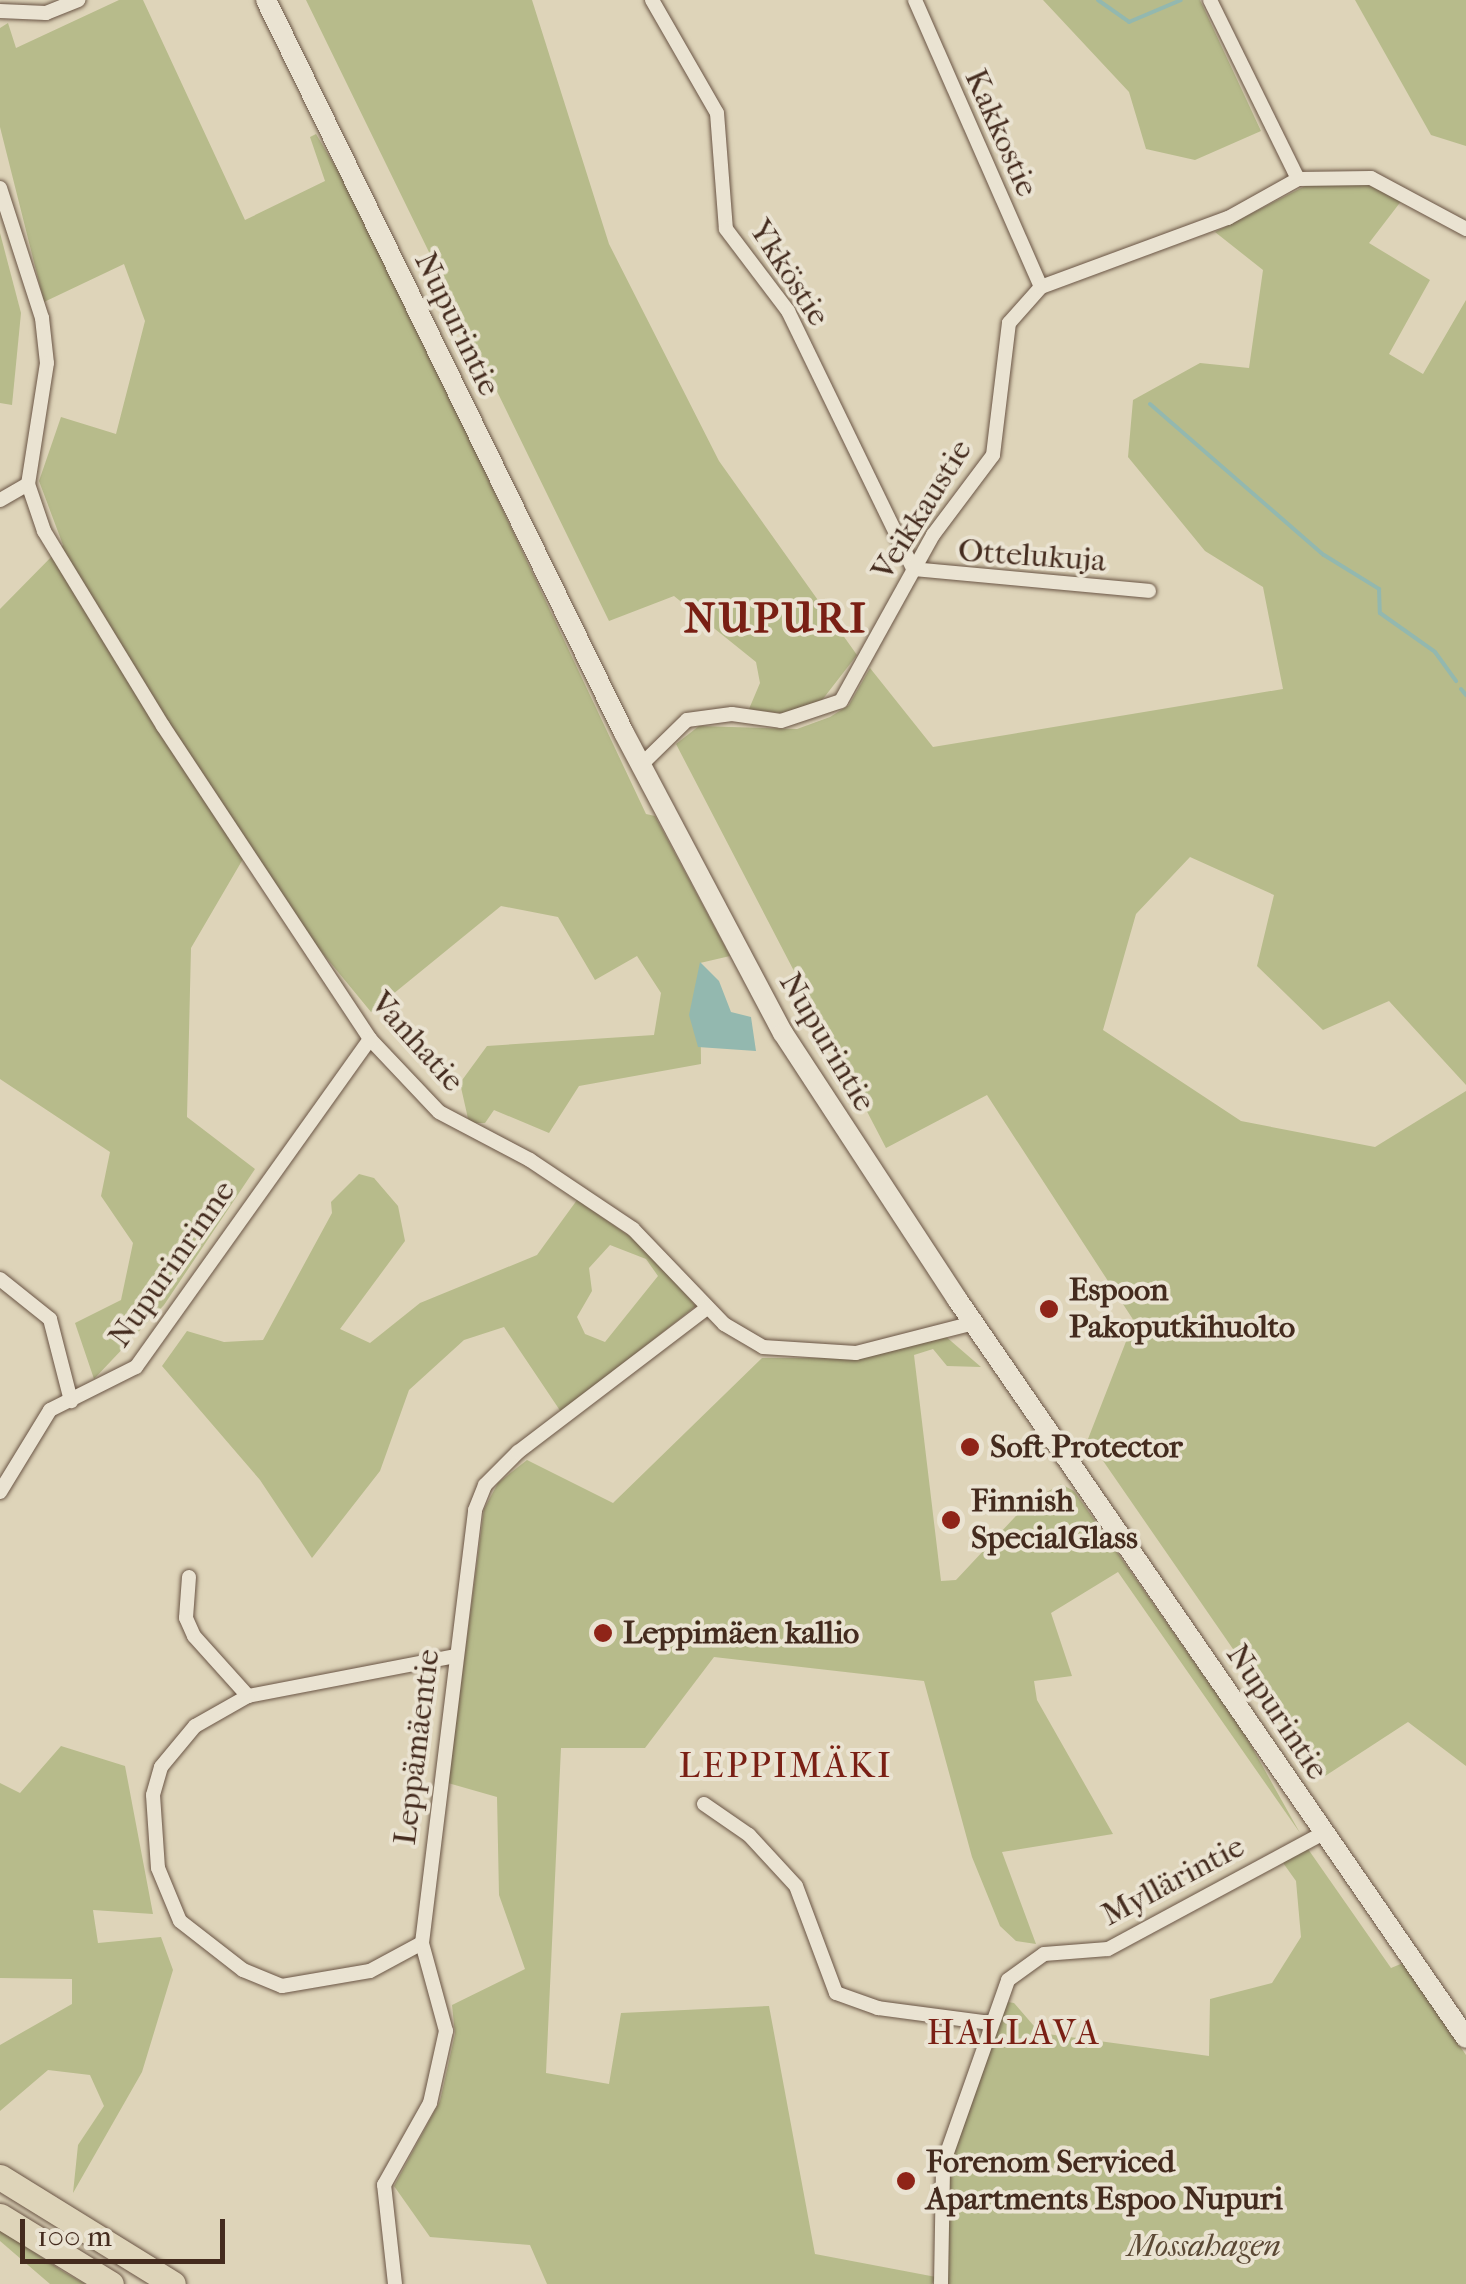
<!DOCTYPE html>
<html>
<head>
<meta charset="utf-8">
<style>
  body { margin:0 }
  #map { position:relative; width:1466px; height:2284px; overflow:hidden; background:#ded4b9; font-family:"IM FELL French Canon",serif }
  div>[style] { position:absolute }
  .green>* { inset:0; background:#b7bb8b }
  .water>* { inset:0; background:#93b8af }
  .stream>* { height:4px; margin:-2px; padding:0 2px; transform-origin:2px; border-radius:2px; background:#93b8af }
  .roads { filter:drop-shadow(0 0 2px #6a5545) drop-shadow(0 0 2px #6a5545) }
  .street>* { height:14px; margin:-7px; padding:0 7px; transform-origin:7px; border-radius:7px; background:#eae3d2 }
  .secondary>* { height:20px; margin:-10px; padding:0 10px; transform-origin:10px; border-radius:10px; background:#eae3d2 }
  .highway>* { height:25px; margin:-12.5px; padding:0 12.5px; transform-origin:12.5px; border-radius:12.5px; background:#ded4b9 }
  .dots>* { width:28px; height:28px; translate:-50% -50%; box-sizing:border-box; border:5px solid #eae3d2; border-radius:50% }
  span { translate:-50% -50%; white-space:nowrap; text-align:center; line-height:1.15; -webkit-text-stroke:8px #eae3d2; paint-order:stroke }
  .street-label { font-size:32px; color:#442b1e }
  .poi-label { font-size:32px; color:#442b1e; font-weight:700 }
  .left { translate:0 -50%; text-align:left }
  .park-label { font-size:32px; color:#5b4834; font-style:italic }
  .neighbourhood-label { font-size:35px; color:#7a1f14; letter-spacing:2.5px }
  .district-label { font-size:42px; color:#7a1f14; font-weight:700; letter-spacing:2.5px }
  .scale { position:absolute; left:20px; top:2219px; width:205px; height:45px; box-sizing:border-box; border:5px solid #442b1e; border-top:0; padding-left:12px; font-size:30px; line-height:35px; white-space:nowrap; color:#442b1e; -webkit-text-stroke:8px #eae3d2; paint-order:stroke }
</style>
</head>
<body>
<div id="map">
  <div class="green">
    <div style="clip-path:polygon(119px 0,143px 0,245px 220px,325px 181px,310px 137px,316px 134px,363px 213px,646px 814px,655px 816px,730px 956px,700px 963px,701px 1064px,579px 1086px,549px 1133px,494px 1110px,485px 1123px,469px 1123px,460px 1083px,487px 1046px,654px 1035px,661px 993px,637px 956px,595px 980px,558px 917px,501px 906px,371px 1012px,306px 933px,250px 847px,191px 948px,187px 1117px,255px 1169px,164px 1305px,94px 1379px,75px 1323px,121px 1300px,133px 1243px,101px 1196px,110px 1152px,0 1079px,0 609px,63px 545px,39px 481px,61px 417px,116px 434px,145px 321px,124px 264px,44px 302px,0 127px,0 28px,8px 23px,16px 48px)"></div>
    <div style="clip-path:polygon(306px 0,532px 0,609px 244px,719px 461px,857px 655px,819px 704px,787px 714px,749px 709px,760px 683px,756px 662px,674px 596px,609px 621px)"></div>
    <div style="clip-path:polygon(1043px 0,1200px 0,1261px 131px,1195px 160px,1146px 149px,1129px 92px)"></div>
    <div style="clip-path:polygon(1355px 0,1466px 0,1466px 146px,1431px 135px)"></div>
    <div style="clip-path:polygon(1362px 182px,1402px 200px,1369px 243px,1430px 280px,1389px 354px,1423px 374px,1466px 300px,1466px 1085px,1389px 1001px,1323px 1030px,1257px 966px,1274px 895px,1190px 857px,1136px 914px,1103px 1030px,1241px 1121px,1375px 1147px,1466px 1091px,1466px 1766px,1408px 1722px,1322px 1778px,1088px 1439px,1134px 1321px,987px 1095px,886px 1148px,676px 744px,699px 726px,797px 729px,830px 717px,849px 705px,870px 668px,933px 747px,1283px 689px,1263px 587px,1205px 551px,1128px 457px,1133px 400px,1200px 363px,1249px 368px,1263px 270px,1215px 232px,1307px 185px)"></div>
    <div style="clip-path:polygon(0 233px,21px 313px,12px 405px,0 403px)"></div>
    <div style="clip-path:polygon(evenodd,359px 1174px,374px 1178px,398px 1206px,405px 1241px,340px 1329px,370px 1343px,420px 1303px,537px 1255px,577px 1200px,641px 1244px,696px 1306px,561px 1412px,504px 1327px,464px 1340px,409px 1390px,380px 1471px,312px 1558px,260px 1480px,162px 1366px,187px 1331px,224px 1342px,263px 1340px,332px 1213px,331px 1202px,359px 1174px,610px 1245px,646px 1259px,658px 1276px,605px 1342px,585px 1334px,577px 1317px,592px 1291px,589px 1268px,610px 1245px)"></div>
    <div style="clip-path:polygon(944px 1335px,981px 1367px,947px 1366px,933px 1349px,914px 1355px,941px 1581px,956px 1580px,1029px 1502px,1061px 1484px,1074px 1491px,1244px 1733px,1300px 1833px,1118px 1572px,1051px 1613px,1072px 1676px,1034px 1681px,1037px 1700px,1113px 1834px,1002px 1852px,1036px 1944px,1016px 1941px,1000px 1926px,972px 1857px,924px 1681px,714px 1657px,645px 1748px,561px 1748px,546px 2073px,609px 2084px,621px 2013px,769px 2006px,815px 2254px,936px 2277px,932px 2284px,547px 2284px,530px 2245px,430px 2237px,394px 2186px,440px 2101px,455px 2034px,452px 2005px,525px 1969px,499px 1895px,497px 1797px,448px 1783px,484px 1509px,498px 1483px,527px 1460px,613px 1503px,762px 1358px,863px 1358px)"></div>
    <div style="clip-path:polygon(61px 1746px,125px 1766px,153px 1914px,93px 1910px,98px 1943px,161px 1937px,173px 1970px,142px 2072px,73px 2193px,78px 2145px,104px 2106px,90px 2075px,48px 2070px,0 2111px,0 2045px,72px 2004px,72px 1979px,0 1978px,0 1783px,20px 1793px)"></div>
    <div style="clip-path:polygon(1308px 1849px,1391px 1968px,1403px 1963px,1466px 2055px,1466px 2284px,946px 2284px,947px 2164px,1002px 2001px,1014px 2003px,1040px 2033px,1209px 2056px,1210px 1999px,1272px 1983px,1301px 1937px,1296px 1881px,1281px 1860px)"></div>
    <div style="clip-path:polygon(0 2230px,64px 2272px,85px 2284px,50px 2284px,0 2241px)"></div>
  </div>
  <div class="water">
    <div style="clip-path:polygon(700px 962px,719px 981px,731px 1012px,751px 1017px,756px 1051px,698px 1047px,689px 1015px)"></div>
  </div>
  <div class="stream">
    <div style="left:1098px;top:0;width:38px;rotate:35deg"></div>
    <div style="left:1129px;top:22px;width:56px;rotate:-22.9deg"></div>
    <div style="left:1150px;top:404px;width:230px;rotate:41deg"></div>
    <div style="left:1324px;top:555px;width:65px;rotate:31.7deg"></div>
    <div style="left:1379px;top:589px;width:24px;rotate:88deg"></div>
    <div style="left:1380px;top:613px;width:67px;rotate:35.3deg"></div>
    <div style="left:1435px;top:652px;width:36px;rotate:54deg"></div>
    <div style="left:1461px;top:689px;width:8px;rotate:50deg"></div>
  </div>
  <div class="roads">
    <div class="street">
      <div style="left:652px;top:0;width:130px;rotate:60.1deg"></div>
      <div style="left:717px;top:113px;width:116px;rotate:85.6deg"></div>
      <div style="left:726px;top:229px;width:103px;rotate:52.9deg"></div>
      <div style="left:788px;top:311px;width:287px;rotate:64.1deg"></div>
      <div style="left:913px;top:569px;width:237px;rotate:5.3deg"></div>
      <div style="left:915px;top:0;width:313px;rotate:66.3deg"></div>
      <div style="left:1210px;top:0;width:199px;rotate:63.8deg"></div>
      <div style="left:0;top:11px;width:46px;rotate:2.5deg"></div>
      <div style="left:46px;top:13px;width:35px;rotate:-22deg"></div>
      <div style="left:0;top:188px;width:137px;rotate:72.1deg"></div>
      <div style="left:42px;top:318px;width:45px;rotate:83.7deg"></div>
      <div style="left:47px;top:363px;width:122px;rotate:98.9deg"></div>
      <div style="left:28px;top:484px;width:32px;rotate:150deg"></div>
      <div style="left:28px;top:484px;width:50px;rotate:71.2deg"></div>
      <div style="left:44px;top:531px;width:228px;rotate:58.6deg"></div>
      <div style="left:163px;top:726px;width:375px;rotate:56.5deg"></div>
      <div style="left:370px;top:1039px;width:100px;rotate:46.6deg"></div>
      <div style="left:439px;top:1112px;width:103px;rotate:27.8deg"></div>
      <div style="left:530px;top:1160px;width:124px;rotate:33.8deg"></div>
      <div style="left:633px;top:1229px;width:132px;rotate:46.2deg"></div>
      <div style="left:724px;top:1324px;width:45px;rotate:30.5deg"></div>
      <div style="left:763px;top:1347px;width:93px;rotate:3.7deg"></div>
      <div style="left:856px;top:1353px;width:122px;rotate:-14.3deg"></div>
      <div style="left:642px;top:764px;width:63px;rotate:-44.4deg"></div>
      <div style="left:687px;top:720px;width:45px;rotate:-7.6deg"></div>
      <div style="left:732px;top:714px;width:49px;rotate:8.1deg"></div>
      <div style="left:781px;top:721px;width:63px;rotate:-18.4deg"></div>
      <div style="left:841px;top:701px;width:190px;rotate:-61deg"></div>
      <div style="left:933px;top:535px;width:100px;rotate:-53.1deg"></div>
      <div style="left:993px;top:455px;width:133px;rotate:-83.1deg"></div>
      <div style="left:1009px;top:323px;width:48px;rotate:-48.4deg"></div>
      <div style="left:1041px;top:287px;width:199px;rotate:-20.3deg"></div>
      <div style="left:1228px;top:218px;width:80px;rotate:-29.1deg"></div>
      <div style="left:1298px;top:179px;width:73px;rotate:-0.8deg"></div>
      <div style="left:1371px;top:178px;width:108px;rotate:28.2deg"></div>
      <div style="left:0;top:1279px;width:64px;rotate:38.7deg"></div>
      <div style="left:50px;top:1319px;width:85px;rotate:75.6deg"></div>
      <div style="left:0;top:1492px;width:96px;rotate:-58.6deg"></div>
      <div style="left:50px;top:1410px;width:96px;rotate:-26.6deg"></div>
      <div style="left:136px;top:1367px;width:403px;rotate:-54.5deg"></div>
      <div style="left:189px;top:1577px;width:41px;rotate:94.2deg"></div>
      <div style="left:186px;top:1618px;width:20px;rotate:66deg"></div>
      <div style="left:194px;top:1636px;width:81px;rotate:48deg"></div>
      <div style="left:248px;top:1696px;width:212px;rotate:-10.9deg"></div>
      <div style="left:248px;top:1696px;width:61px;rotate:150.5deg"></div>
      <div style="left:195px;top:1726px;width:53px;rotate:129.7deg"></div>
      <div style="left:161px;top:1767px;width:29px;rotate:106deg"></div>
      <div style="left:153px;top:1795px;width:73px;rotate:86.1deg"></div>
      <div style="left:158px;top:1868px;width:57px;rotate:67.5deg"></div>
      <div style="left:180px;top:1921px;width:80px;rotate:37.9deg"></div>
      <div style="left:243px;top:1970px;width:42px;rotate:22.3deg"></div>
      <div style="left:282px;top:1986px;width:89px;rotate:-9.7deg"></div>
      <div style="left:370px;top:1971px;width:59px;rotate:-28.3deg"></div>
      <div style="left:704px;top:1804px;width:55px;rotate:34.6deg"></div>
      <div style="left:749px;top:1835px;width:69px;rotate:47.3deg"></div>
      <div style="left:796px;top:1886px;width:114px;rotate:69.5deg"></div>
      <div style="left:836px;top:1993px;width:45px;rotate:19.7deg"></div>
      <div style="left:878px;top:2008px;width:114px;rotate:7.6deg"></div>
      <div style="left:395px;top:2284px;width:100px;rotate:-96.3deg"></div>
      <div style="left:384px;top:2185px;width:94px;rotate:-60.7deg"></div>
      <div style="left:430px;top:2103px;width:74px;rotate:-77.5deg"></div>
      <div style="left:446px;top:2031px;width:91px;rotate:-105.3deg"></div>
      <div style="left:422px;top:1943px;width:436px;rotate:-83deg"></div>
      <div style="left:475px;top:1510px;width:27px;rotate:-68deg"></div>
      <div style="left:485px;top:1485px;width:47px;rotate:-45deg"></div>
      <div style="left:518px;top:1452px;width:238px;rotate:-37.3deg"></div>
      <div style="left:941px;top:2284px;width:120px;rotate:-89deg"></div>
      <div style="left:943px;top:2164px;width:195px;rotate:-70.5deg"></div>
      <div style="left:1008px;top:1980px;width:44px;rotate:-35.8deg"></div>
      <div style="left:1044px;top:1954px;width:64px;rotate:-4.5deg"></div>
      <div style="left:1108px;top:1949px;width:244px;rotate:-28.3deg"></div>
    </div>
    <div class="secondary">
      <div style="left:266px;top:0;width:816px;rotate:63.97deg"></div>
      <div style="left:624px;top:733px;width:340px;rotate:62.1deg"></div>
      <div style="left:783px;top:1033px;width:318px;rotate:56.8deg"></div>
      <div style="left:957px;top:1299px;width:897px;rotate:55.44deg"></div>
    </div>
    <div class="highway">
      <div style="left:0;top:2177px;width:203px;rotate:31.7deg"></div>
      <div style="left:0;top:2216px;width:130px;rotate:31.5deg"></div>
    </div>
  </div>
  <div class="dots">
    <div style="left:1049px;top:1309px;background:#8f2418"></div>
    <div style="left:970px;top:1447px;background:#8f2418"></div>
    <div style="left:951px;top:1520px;background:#8f2418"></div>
    <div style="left:603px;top:1633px;background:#8f2418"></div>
    <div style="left:906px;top:2181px;background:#8f2418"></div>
  </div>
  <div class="street-label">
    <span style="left:1001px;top:133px;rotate:66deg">Kakkostie</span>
    <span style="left:789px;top:273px;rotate:57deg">Ykköstie</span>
    <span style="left:457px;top:324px;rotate:64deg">Nupurintie</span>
    <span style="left:922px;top:510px;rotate:-58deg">Veikkaustie</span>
    <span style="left:1032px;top:556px;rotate:4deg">Ottelukuja</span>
    <span style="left:417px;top:1042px;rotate:48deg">Vanhatie</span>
    <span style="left:827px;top:1042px;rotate:59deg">Nupurintie</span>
    <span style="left:172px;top:1264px;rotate:-55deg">Nupurinrinne</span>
    <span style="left:1277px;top:1712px;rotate:56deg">Nupurintie</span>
    <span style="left:417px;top:1747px;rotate:-83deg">Leppämäentie</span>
    <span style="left:1173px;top:1881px;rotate:-28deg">Myllärintie</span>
  </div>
  <div class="poi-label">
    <span class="left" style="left:1069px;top:1309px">Espoon<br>Pakoputkihuolto</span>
    <span class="left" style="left:990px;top:1447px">Soft Protector</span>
    <span class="left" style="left:971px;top:1520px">Finnish<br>SpecialGlass</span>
    <span class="left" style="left:623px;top:1633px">Leppimäen kallio</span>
    <span class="left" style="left:926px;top:2181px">Forenom Serviced<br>Apartments Espoo Nupuri</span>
  </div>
  <div class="park-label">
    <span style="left:1204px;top:2246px">Mossahagen</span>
  </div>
  <div class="neighbourhood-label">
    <span style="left:786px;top:1766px">LEPPIMÄKI</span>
    <span style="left:1014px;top:2033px">HALLAVA</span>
  </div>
  <div class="district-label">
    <span style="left:776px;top:619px">NUPURI</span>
  </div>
  <div class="scale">100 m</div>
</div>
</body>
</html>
